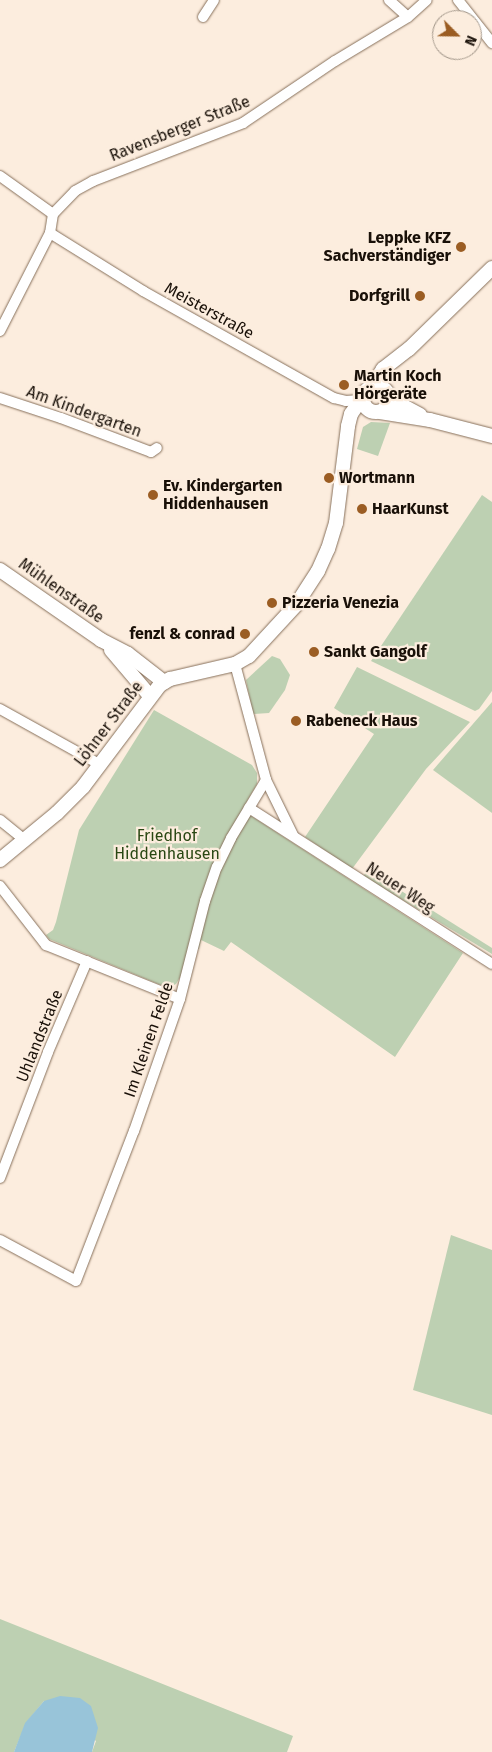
<!DOCTYPE html>
<html>
<head>
<meta charset="utf-8">
<style>
  body { margin:0 }
  #map { position:relative; width:492px; height:1752px; overflow:hidden; background:#fcedde; font-family:"Fira Sans",sans-serif }
  div>[style] { position:absolute }
  .green>* { inset:0; background:#bdd0b2 }
  .water>* { inset:0; background:#98c4d9 }
  .roads { filter:drop-shadow(0 0 1px #87705b) drop-shadow(0 0 1px #87705b) }
  .street>* { height:10px; margin:-5px; padding:0 5px; transform-origin:5px; border-radius:5px; background:#fff }
  .secondary>* { height:14px; margin:-7px; padding:0 7px; transform-origin:7px; border-radius:7px; background:#fff }
  .secondary>.ring { margin:-7px; padding:0; box-sizing:content-box; background:none; border:14px solid #fff; border-radius:50% }
  .dots>* { width:14px; height:14px; translate:-50% -50%; box-sizing:border-box; border:2px solid #fcedde; border-radius:50% }
  span { translate:-50% -50%; white-space:nowrap; text-align:center; line-height:1.15; -webkit-text-stroke:4.5px #fcedde; paint-order:stroke }
  .street-label { font-size:16px; color:#191008 }
  .poi-label { font-size:16px; color:#191008; font-weight:700 }
  .right { translate:-100% -50%; text-align:right }
  .left { translate:0 -50%; text-align:left }
  .park-label { font-size:16px; color:#294713 }
  .north { position:absolute; left:432px; top:10px; width:50px; height:50px; box-sizing:border-box; background:#fcedde; border:1px solid #a19588; border-radius:50%; rotate:113deg; font-size:14px; font-weight:700; line-height:20px; text-align:center; color:#191008 }
  .north::after { content:''; display:block; margin:auto; width:18px; height:22px; background:#9b5d23; clip-path:polygon(50% 0,100% 100%,50% 72%,0 100%) }
</style>
</head>
<body>
<div id="map">
  <div class="green">
    <div style="clip-path:polygon(371px 422px,390px 423px,378px 456px,357px 449px,363px 427px)"></div>
    <div style="clip-path:polygon(482px 495px,492px 502px,492px 691px,479px 709px,475px 711px,371px 661px)"></div>
    <div style="clip-path:polygon(272px 656px,280px 659px,290px 675px,285px 690px,269px 713px,253px 714px,246px 680px)"></div>
    <div style="clip-path:polygon(357px 667px,470px 722px,426px 769px,352px 869px,305px 837px,374px 734px,334px 708px)"></div>
    <div style="clip-path:polygon(492px 702px,492px 813px,433px 770px)"></div>
    <div style="clip-path:polygon(154px 710px,252px 765px,257px 773px,257px 784px,242px 810px,463px 953px,395px 1057px,231px 942px,224px 951px,201px 940px,199px 949px,189px 945px,182px 974px,176px 984px,168px 988px,49px 939px,46px 935px,53px 930px,56px 922px,79px 830px)"></div>
    <div style="clip-path:polygon(368px 870px,492px 948px,492px 954px,363px 876px)"></div>
    <div style="clip-path:polygon(451px 1235px,492px 1250px,492px 1415px,413px 1390px)"></div>
    <div style="clip-path:polygon(0 1619px,293px 1736px,287px 1752px,92px 1752px,96px 1741px,44px 1701px,26px 1723px,14px 1752px,0 1752px)"></div>
  </div>
  <div class="water">
    <div style="clip-path:polygon(60px 1696px,80px 1698px,91px 1706px,98px 1728px,92px 1752px,14px 1752px,25px 1723px,44px 1701px)"></div>
  </div>
  <div class="roads">
    <div class="street">
      <div style="left:389px;top:0;width:25px;rotate:42deg"></div>
      <div style="left:458px;top:0;width:55px;rotate:51.7deg"></div>
      <div style="left:203px;top:17px;width:20px;rotate:-57deg"></div>
      <div style="left:0;top:176px;width:65px;rotate:35.6deg"></div>
      <div style="left:50px;top:233px;width:110px;rotate:31.9deg"></div>
      <div style="left:143px;top:291px;width:219px;rotate:29.3deg"></div>
      <div style="left:334px;top:398px;width:12px;rotate:14deg"></div>
      <div style="left:346px;top:401px;width:13px;rotate:-4deg"></div>
      <div style="left:0;top:331px;width:110px;rotate:-63deg"></div>
      <div style="left:50px;top:233px;width:19px;rotate:-81deg"></div>
      <div style="left:53px;top:214px;width:32px;rotate:-46deg"></div>
      <div style="left:75px;top:191px;width:21px;rotate:-29deg"></div>
      <div style="left:93px;top:181px;width:161px;rotate:-21.1deg"></div>
      <div style="left:243px;top:123px;width:111px;rotate:-34deg"></div>
      <div style="left:335px;top:61px;width:85px;rotate:-31.1deg"></div>
      <div style="left:408px;top:17px;width:25px;rotate:-42deg"></div>
      <div style="left:0;top:398px;width:64px;rotate:18.2deg"></div>
      <div style="left:61px;top:418px;width:96px;rotate:20.7deg"></div>
      <div style="left:151px;top:452px;width:7px;rotate:-34deg"></div>
      <div style="left:235px;top:664px;width:120px;rotate:75deg"></div>
      <div style="left:266px;top:780px;width:61px;rotate:63.9deg"></div>
      <div style="left:0;top:709px;width:115px;rotate:29deg"></div>
      <div style="left:249px;top:808px;width:289px;rotate:32.7deg"></div>
      <div style="left:0;top:820px;width:32px;rotate:39deg"></div>
      <div style="left:0;top:886px;width:75px;rotate:52.1deg"></div>
      <div style="left:46px;top:945px;width:144px;rotate:21.9deg"></div>
      <div style="left:0;top:1178px;width:135px;rotate:-69.1deg"></div>
      <div style="left:48px;top:1052px;width:99px;rotate:-66.8deg"></div>
      <div style="left:0;top:1240px;width:86px;rotate:28.3deg"></div>
      <div style="left:76px;top:1281px;width:161px;rotate:-68.9deg"></div>
      <div style="left:134px;top:1131px;width:140px;rotate:-70.8deg"></div>
      <div style="left:180px;top:999px;width:101px;rotate:-75.7deg"></div>
      <div style="left:205px;top:901px;width:36px;rotate:-71deg"></div>
      <div style="left:217px;top:867px;width:32px;rotate:-64deg"></div>
      <div style="left:231px;top:838px;width:68px;rotate:-58.9deg"></div>
    </div>
    <div class="secondary">
      <div style="left:373px;top:385px;width:19px;rotate:-58deg"></div>
      <div style="left:383px;top:369px;width:33px;rotate:-38deg"></div>
      <div style="left:409px;top:349px;width:116px;rotate:-44.3deg"></div>
      <div class="ring" style="left:363px;top:386px;width:12px;height:12px"></div>
      <div style="left:390px;top:399px;width:34px;rotate:28deg"></div>
      <div style="left:380px;top:412px;width:51px;rotate:9.1deg"></div>
      <div style="left:430px;top:420px;width:64px;rotate:14.5deg"></div>
      <div style="left:0;top:570px;width:123px;rotate:34.7deg"></div>
      <div style="left:101px;top:640px;width:30px;rotate:27deg"></div>
      <div style="left:128px;top:654px;width:46px;rotate:37.9deg"></div>
      <div style="left:111px;top:650px;width:60px;rotate:49.7deg"></div>
      <div style="left:0;top:860px;width:74px;rotate:-39.5deg"></div>
      <div style="left:57px;top:813px;width:37px;rotate:-45deg"></div>
      <div style="left:83px;top:787px;width:128px;rotate:-53deg"></div>
      <div style="left:160px;top:685px;width:12px;rotate:-31deg"></div>
      <div style="left:170px;top:679px;width:67px;rotate:-13deg"></div>
      <div style="left:235px;top:664px;width:16px;rotate:-30deg"></div>
      <div style="left:249px;top:656px;width:69px;rotate:-47.3deg"></div>
      <div style="left:296px;top:605px;width:40px;rotate:-57.1deg"></div>
      <div style="left:318px;top:571px;width:24px;rotate:-66deg"></div>
      <div style="left:328px;top:549px;width:27px;rotate:-73deg"></div>
      <div style="left:336px;top:523px;width:98px;rotate:-82.9deg"></div>
      <div style="left:348px;top:426px;width:12px;rotate:-76deg"></div>
      <div style="left:351px;top:414px;width:21px;rotate:-55deg"></div>
    </div>
  </div>
  <div class="dots">
    <div style="left:461px;top:247px;background:#9b5d23"></div>
    <div style="left:420px;top:296px;background:#9b5d23"></div>
    <div style="left:344px;top:385px;background:#9b5d23"></div>
    <div style="left:329px;top:478px;background:#9b5d23"></div>
    <div style="left:153px;top:495px;background:#9b5d23"></div>
    <div style="left:362px;top:509px;background:#9b5d23"></div>
    <div style="left:272px;top:603px;background:#9b5d23"></div>
    <div style="left:245px;top:634px;background:#9b5d23"></div>
    <div style="left:314px;top:652px;background:#9b5d23"></div>
    <div style="left:296px;top:721px;background:#9b5d23"></div>
  </div>
  <div class="street-label">
    <span style="left:180px;top:129px;rotate:-22deg">Ravensberger Straße</span>
    <span style="left:209px;top:311px;rotate:29deg">Meisterstraße</span>
    <span style="left:84px;top:412px;rotate:20deg">Am Kindergarten</span>
    <span style="left:61px;top:591px;rotate:35deg">Mühlenstraße</span>
    <span style="left:109px;top:724px;rotate:-53deg">Löhner Straße</span>
    <span style="left:400px;top:888px;rotate:33deg">Neuer Weg</span>
    <span style="left:40px;top:1036px;rotate:-68deg">Uhlandstraße</span>
    <span style="left:149px;top:1040px;rotate:-71deg">Im Kleinen Felde</span>
  </div>
  <div class="poi-label">
    <span class="right" style="left:451px;top:247px">Leppke KFZ<br>Sachverständiger</span>
    <span class="right" style="left:410px;top:296px">Dorfgrill</span>
    <span class="left" style="left:354px;top:385px">Martin Koch<br>Hörgeräte</span>
    <span class="left" style="left:339px;top:478px">Wortmann</span>
    <span class="left" style="left:163px;top:495px">Ev. Kindergarten<br>Hiddenhausen</span>
    <span class="left" style="left:372px;top:509px">HaarKunst</span>
    <span class="left" style="left:282px;top:603px">Pizzeria Venezia</span>
    <span class="right" style="left:235px;top:634px">fenzl &amp; conrad</span>
    <span class="left" style="left:324px;top:652px">Sankt Gangolf</span>
    <span class="left" style="left:306px;top:721px">Rabeneck Haus</span>
  </div>
  <div class="park-label">
    <span style="left:167px;top:845px">Friedhof<br>Hiddenhausen</span>
  </div>
  <div class="north">N</div>
</div>
</body>
</html>
